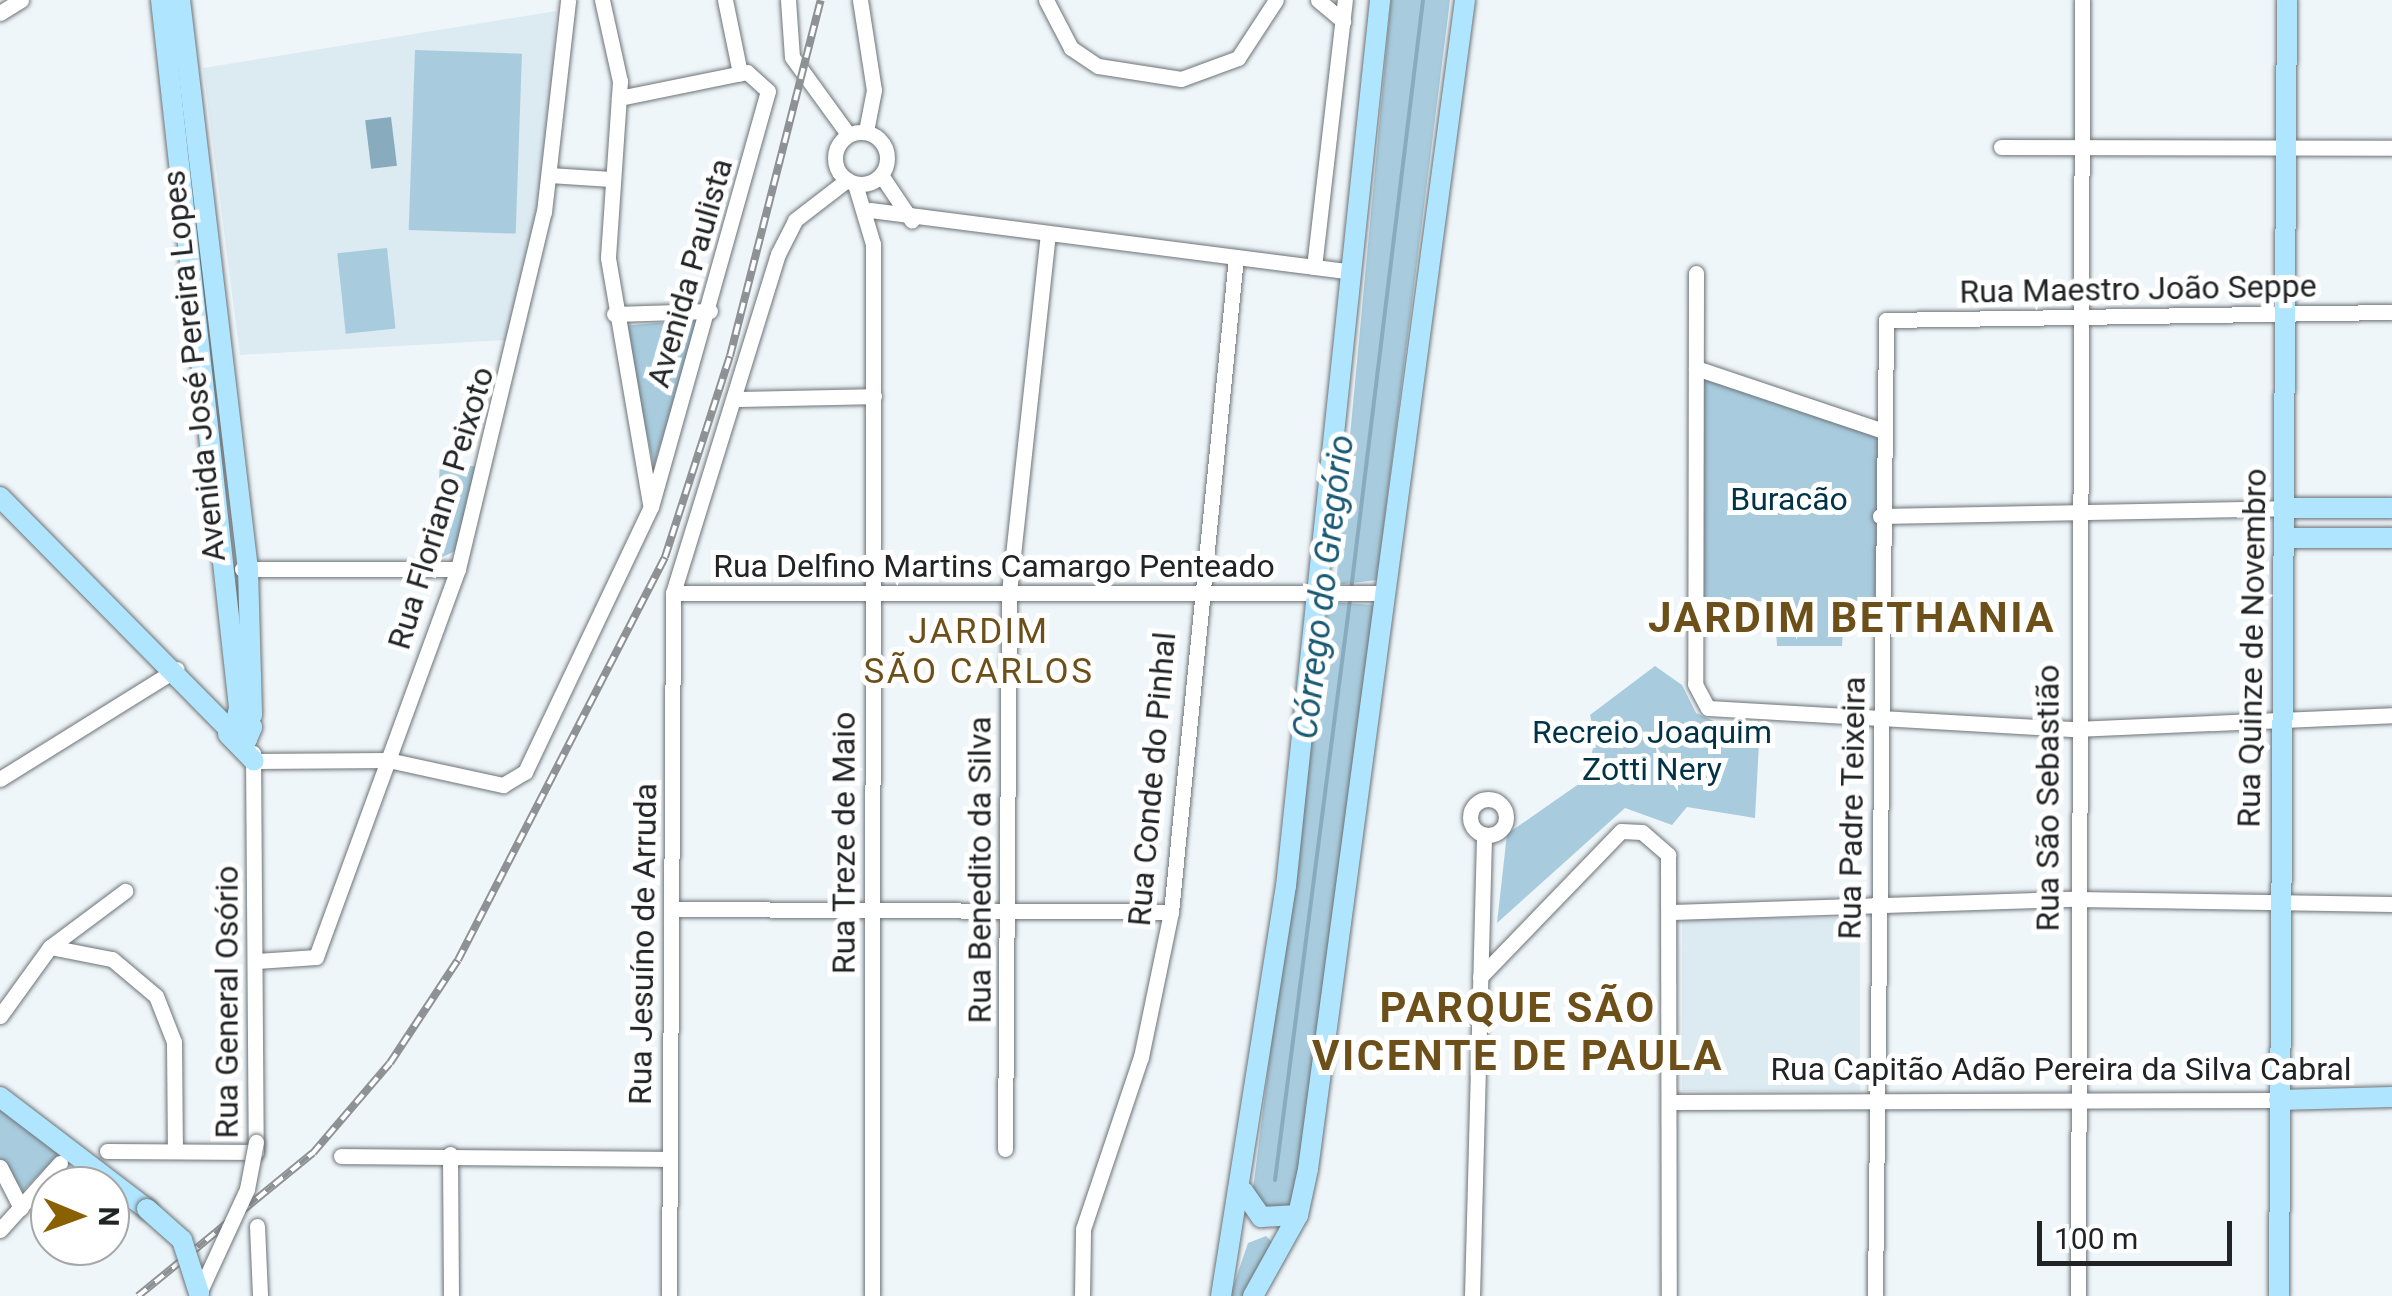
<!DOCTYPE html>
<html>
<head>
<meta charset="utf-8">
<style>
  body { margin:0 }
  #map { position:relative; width:2392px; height:1296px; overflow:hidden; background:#eff6fa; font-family:Roboto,sans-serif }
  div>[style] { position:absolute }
  .built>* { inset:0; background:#dceaf2; transform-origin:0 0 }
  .green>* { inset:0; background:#a8cbdd; transform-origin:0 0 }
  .water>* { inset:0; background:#88acbe; transform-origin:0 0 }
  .stream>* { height:4px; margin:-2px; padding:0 2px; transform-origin:2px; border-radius:2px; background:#88acbe }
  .roads { filter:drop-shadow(0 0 2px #6d7376) drop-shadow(0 0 2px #6d7376) }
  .minor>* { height:15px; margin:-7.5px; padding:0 7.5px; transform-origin:7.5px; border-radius:7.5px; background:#fff }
  .minor>.ring { margin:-7.5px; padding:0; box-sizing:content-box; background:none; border:15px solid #fff; border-radius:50% }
  .major>* { height:20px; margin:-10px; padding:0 10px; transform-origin:10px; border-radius:10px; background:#b0e5ff }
  .rail>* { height:8px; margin-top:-4px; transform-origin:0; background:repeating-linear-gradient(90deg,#fff 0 11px,#8e9295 0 22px); box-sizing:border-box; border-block:2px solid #8e9295 }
  .bridges { filter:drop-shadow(0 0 2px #6d7376) drop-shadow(0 0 2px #6d7376) }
  .minor-bridge>* { height:15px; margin:-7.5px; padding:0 7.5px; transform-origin:7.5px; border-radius:7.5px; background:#fff }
  .major-bridge>* { height:20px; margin:-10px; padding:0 10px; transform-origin:10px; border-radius:10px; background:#b0e5ff }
  span { translate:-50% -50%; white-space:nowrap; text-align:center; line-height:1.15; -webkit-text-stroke:10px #fff; paint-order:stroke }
  .street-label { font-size:32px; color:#212324 }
  .park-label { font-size:32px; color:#003347 }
  .water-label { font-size:35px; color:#175873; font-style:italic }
  .neighbourhood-label { font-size:35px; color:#6d5019; letter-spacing:2.5px }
  .district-label { font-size:42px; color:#6d5019; font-weight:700; letter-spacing:2.5px }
  .north { position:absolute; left:30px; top:1166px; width:100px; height:100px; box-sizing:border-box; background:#fff; border:2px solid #a6a7a7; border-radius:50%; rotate:91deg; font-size:28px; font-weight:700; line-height:40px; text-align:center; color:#212324 }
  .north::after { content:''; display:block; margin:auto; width:35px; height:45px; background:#896100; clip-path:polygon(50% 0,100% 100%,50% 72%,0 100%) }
  .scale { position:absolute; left:2037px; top:1221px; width:195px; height:45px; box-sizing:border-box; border:5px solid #212324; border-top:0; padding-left:12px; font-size:30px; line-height:35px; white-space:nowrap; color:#212324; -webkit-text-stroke:8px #fff; paint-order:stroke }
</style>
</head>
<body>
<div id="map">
  <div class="built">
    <div style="clip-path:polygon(556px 11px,544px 212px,506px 340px,240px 355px,203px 68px)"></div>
    <div style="left:1682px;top:918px;width:178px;height:173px"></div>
  </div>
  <div class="green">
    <div style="clip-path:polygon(1391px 0,1450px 0,1377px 580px,1336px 585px)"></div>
    <div style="left:415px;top:50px;width:107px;height:180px;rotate:2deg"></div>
    <div style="left:387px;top:248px;width:81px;height:50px;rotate:84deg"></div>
    <div style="clip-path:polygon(689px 320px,698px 323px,654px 466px,622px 326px)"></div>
    <div style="clip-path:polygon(1700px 376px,1879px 434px,1875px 602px,1845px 600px,1842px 646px,1777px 646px,1774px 602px,1701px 598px)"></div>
    <div style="clip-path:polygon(440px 463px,480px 467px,455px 551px,434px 561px)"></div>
    <div style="clip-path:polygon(1327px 602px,1376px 605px,1296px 1203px,1275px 1215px,1252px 1197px)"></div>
    <div style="clip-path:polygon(1655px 666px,1682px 685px,1696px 713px,1725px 726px,1760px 724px,1755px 818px,1687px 807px,1672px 825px,1625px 808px,1497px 923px,1507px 834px,1583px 781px,1596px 739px,1590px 715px)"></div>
    <div style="clip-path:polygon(0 1105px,60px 1153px,23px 1191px,0 1159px)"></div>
    <div style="clip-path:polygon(1266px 1236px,1274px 1244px,1245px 1296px,1230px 1296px,1248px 1243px)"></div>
  </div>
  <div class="water">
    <div style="left:391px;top:117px;width:49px;height:26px;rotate:83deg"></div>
  </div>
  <div class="stream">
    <div style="left:1351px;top:590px;width:594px;rotate:-83.04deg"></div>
    <div style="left:1275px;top:1180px;width:585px;rotate:-82.63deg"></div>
  </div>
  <div class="roads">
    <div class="minor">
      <div style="left:602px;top:0;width:83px;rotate:77.5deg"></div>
      <div style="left:620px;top:81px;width:177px;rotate:93.9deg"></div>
      <div style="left:608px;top:258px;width:249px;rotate:80.3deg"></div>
      <div style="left:725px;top:0;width:75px;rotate:78.4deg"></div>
      <div style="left:788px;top:0;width:57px;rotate:86deg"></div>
      <div style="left:792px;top:57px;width:95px;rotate:54deg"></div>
      <div style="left:860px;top:0;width:91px;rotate:81.2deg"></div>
      <div style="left:874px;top:90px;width:42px;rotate:101deg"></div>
      <div style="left:1046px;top:0;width:54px;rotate:62.5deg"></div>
      <div style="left:1071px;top:48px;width:32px;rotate:34deg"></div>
      <div style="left:1098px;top:66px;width:84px;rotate:8.9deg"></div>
      <div style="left:1181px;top:79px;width:61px;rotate:-20.2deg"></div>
      <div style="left:1238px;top:58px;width:69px;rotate:-56.8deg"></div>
      <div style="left:1318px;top:0;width:33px;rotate:40deg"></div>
      <div style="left:0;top:13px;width:25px;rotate:-32deg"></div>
      <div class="ring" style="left:835px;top:132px;width:37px;height:37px"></div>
      <div style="left:2001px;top:147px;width:391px;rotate:0.1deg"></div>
      <div style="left:549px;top:175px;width:62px;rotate:3.7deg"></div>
      <div style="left:881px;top:175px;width:55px;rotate:56deg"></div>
      <div style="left:855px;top:184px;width:63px;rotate:73.3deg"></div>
      <div style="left:873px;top:244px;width:1052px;rotate:90.05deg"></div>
      <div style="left:870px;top:210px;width:482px;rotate:7.3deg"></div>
      <div style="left:1314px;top:267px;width:269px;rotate:-83.4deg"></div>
      <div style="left:1696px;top:273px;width:411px;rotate:90.1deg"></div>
      <div style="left:1695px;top:684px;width:27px;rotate:62deg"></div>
      <div style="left:1708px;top:708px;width:368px;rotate:3.3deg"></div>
      <div style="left:2075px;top:729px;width:317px;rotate:-2.5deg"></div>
      <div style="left:614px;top:314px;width:96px;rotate:-1.8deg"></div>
      <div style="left:1696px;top:368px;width:197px;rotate:18.6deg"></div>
      <div style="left:734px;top:399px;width:140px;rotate:-1.2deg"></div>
      <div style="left:1880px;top:516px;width:403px;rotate:-1.1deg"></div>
      <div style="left:242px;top:569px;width:216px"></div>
      <div style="left:673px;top:593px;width:712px"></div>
      <div style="left:253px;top:753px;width:389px;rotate:89.6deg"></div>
      <div style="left:254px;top:761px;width:134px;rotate:-0.4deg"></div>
      <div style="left:388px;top:760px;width:118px;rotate:12.3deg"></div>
      <div style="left:503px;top:785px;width:26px;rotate:-31deg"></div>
      <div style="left:525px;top:772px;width:293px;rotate:-64.6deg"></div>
      <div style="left:651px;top:507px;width:432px;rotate:-74.3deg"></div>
      <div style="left:768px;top:91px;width:28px;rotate:-138deg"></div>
      <div style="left:747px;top:72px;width:131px;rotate:168.5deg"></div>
      <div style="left:0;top:779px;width:208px;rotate:-31.9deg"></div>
      <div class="ring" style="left:1470px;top:799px;width:21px;height:21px"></div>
      <div style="left:672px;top:909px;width:499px;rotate:0.3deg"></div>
      <div style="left:1672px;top:912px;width:402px;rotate:-1.9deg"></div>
      <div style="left:2074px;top:899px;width:318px;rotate:0.9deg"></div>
      <div style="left:50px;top:947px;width:63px;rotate:11deg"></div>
      <div style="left:112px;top:959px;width:57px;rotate:40.1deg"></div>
      <div style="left:156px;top:996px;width:49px;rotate:68.6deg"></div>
      <div style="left:174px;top:1042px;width:109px;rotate:89.5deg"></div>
      <div style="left:257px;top:961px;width:59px;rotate:-3.9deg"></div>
      <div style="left:316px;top:957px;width:413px;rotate:-69.9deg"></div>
      <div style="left:458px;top:569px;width:367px;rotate:-76.5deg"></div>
      <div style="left:544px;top:212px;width:213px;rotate:-83.5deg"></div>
      <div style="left:1480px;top:977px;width:203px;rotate:-46deg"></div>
      <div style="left:1621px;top:831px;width:21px;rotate:3deg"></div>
      <div style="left:1642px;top:832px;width:35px;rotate:41deg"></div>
      <div style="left:1668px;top:855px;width:441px;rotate:89.9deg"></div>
      <div style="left:0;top:1016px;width:85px;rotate:-54.1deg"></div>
      <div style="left:50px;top:947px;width:94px;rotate:-36.7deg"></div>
      <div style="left:1671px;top:1102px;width:608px;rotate:-0.19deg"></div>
      <div style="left:1005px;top:1149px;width:557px;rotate:-89.59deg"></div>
      <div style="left:1009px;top:592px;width:361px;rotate:-83.8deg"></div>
      <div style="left:107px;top:1151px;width:149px;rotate:0.4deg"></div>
      <div style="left:256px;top:1152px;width:8px;rotate:-90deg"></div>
      <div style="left:450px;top:1154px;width:142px;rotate:89.6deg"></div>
      <div style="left:341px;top:1156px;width:329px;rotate:0.5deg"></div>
      <div style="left:0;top:1167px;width:46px;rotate:62.9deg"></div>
      <div style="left:257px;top:1226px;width:70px;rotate:87.5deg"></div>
      <div style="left:0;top:1230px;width:90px;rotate:-48.2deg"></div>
      <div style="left:669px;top:1296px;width:703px;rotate:-89.67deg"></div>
      <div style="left:673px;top:593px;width:355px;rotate:-72.8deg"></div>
      <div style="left:778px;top:254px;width:38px;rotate:-63deg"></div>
      <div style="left:795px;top:220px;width:66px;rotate:-37.6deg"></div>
      <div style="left:1082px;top:1296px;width:67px;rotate:-89.1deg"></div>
      <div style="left:1083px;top:1229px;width:182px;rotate:-71.4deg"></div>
      <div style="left:1141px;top:1057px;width:148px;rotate:-78.3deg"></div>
      <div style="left:1171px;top:912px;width:658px;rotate:-84.33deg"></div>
      <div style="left:1472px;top:1296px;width:461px;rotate:-88.5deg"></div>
      <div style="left:1875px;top:1296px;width:976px;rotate:-89.35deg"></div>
      <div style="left:1886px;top:320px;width:506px;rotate:-0.91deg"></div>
      <div style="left:2078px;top:1296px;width:1296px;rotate:-89.82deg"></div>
    </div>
    <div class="major">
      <div style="left:161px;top:0;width:712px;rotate:83.71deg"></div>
      <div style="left:239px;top:708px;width:23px;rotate:103deg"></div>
      <div style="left:234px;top:730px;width:16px;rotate:35deg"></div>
      <div style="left:247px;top:739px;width:13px;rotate:-67deg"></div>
      <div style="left:252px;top:727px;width:13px;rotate:-157deg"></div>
      <div style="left:180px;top:0;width:573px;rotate:83.19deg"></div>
      <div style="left:248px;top:569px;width:146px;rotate:88.4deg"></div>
      <div style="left:0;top:497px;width:337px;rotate:45.4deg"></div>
      <div style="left:2283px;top:508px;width:109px"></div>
      <div style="left:2284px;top:538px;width:108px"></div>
      <div style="left:228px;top:734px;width:37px;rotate:46deg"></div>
      <div style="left:0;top:1097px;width:185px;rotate:37.3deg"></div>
      <div style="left:2279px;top:1100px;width:113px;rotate:-1.5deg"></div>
      <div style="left:1243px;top:1191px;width:32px;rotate:55deg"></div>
      <div style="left:1261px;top:1217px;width:37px;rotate:-3deg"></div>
      <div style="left:1221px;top:1296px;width:415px;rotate:-81deg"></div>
      <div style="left:1286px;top:886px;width:891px;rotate:-83.94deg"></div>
      <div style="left:1253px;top:1296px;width:93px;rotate:-60.9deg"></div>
      <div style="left:1298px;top:1215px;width:47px;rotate:-77.7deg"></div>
      <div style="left:1308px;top:1169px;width:1179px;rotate:-82.35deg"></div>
      <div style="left:2279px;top:1296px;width:1296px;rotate:-89.65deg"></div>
    </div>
  </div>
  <div class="rail">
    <div style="left:138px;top:1296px;width:226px;rotate:-39.3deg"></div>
    <div style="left:313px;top:1153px;width:118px;rotate:-49.5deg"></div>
    <div style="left:390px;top:1063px;width:123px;rotate:-56.6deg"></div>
    <div style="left:458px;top:960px;width:453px;rotate:-62.8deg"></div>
    <div style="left:665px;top:557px;width:211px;rotate:-72.1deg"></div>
    <div style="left:730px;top:356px;width:367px;rotate:-75.7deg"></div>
  </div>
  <div class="bridges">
    <div class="minor-bridge">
      <div style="left:199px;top:1293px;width:115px;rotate:-65.2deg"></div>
      <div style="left:247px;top:1189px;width:48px;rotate:-79.2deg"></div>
    </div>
    <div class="major-bridge">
      <div style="left:147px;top:1209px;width:47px;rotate:41.5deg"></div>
      <div style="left:182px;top:1240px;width:56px;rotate:72.2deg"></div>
    </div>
  </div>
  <div class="street-label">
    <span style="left:690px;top:273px;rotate:-74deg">Avenida Paulista</span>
    <span style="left:2138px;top:289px;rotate:-1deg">Rua Maestro João Seppe</span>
    <span style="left:194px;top:366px;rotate:-96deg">Avenida José Pereira Lopes</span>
    <span style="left:441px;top:508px;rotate:-73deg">Rua Floriano Peixoto</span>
    <span style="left:994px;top:566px">Rua Delfino Martins Camargo Penteado</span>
    <span style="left:2252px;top:648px;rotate:-89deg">Rua Quinze de Novembro</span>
    <span style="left:1152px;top:779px;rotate:-85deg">Rua Conde do Pinhal</span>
    <span style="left:2048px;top:798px;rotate:-90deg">Rua São Sebastião</span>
    <span style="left:1852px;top:808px;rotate:-89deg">Rua Padre Teixeira</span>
    <span style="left:844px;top:843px;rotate:-90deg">Rua Treze de Maio</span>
    <span style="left:980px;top:870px;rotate:-90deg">Rua Benedito da Silva</span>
    <span style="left:643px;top:944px;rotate:-89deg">Rua Jesuíno de Arruda</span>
    <span style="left:227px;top:1002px;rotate:-90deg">Rua General Osório</span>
    <span style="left:2061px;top:1069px">Rua Capitão Adão Pereira da Silva Cabral</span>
  </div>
  <div class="park-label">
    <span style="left:1789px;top:499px">Buracão</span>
    <span style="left:1652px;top:751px">Recreio Joaquim<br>Zotti Nery</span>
  </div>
  <div class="water-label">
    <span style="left:1324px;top:587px;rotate:-83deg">Córrego do Gregório</span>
  </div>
  <div class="neighbourhood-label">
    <span style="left:979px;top:652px">JARDIM<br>SÃO CARLOS</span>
  </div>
  <div class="district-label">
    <span style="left:1852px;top:618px">JARDIM BETHANIA</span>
    <span style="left:1518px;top:1032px">PARQUE SÃO<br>VICENTE DE PAULA</span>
  </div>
  <div class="north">N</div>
  <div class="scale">100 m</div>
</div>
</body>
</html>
